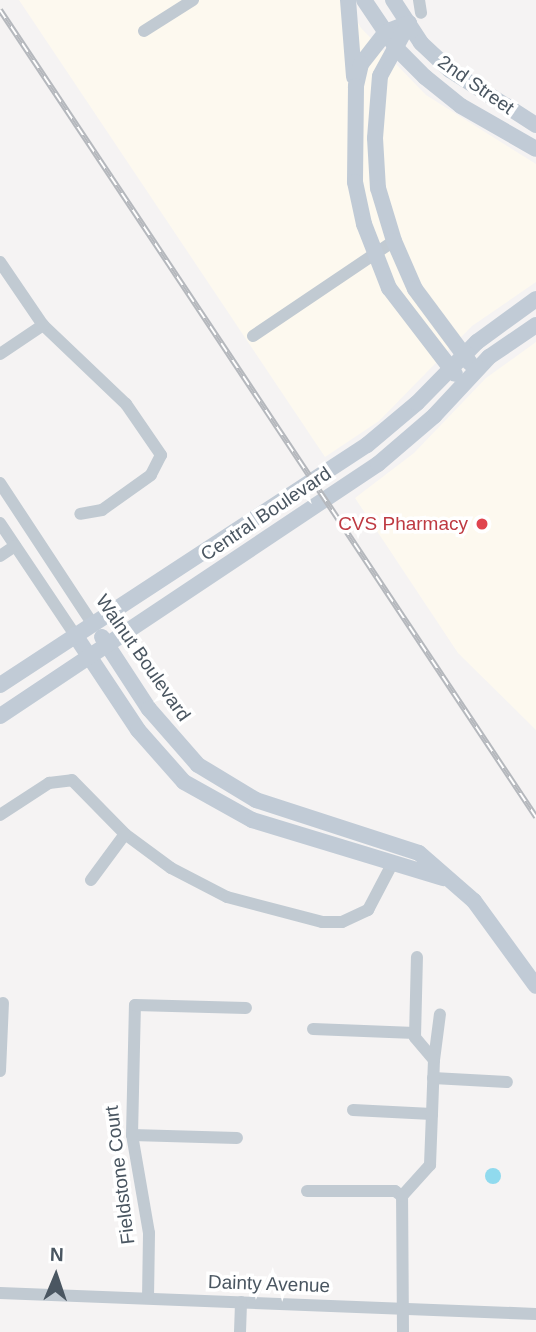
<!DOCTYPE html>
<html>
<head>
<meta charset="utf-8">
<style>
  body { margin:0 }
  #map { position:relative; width:536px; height:1332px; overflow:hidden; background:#f5f3f3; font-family:Arial,sans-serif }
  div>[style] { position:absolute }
  .commercial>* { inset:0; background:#fdf9ef }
  .water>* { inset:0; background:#90daee }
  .round { border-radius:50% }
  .street>* { height:12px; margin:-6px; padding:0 6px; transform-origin:6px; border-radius:6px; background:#c1cad2 }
  .secondary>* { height:16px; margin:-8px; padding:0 8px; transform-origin:8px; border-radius:8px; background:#c1cbd6 }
  .rail>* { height:6px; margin-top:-3px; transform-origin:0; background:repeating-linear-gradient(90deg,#fff 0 10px,#b5b8bd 0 20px); box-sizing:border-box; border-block:2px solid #b5b8bd }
  .dots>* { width:19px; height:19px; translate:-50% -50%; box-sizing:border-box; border:4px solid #fff; border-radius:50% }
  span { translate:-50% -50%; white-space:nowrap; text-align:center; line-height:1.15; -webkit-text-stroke:7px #fff; paint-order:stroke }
  .street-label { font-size:19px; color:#4a5661 }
  .health-label { font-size:19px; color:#be3a42 }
  .right { translate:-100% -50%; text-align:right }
  .north { position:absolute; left:21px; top:1241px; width:70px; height:70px; -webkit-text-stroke:5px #fff; paint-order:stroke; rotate:2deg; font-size:19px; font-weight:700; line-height:28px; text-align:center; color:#4a5661 }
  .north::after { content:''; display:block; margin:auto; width:24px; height:32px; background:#4a5661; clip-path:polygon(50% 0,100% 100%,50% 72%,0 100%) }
</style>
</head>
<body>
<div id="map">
  <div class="commercial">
    <div style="clip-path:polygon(19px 0,345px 0,361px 28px,426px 95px,536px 164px,536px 282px,472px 326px,379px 421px,325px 457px)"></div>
    <div style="clip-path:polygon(536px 342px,536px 730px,458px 653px,355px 498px,414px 453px,486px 378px)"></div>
  </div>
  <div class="water">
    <div class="round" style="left:485px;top:1168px;width:16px;height:16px"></div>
  </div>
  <div class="street">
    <div style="left:419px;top:0;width:13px;rotate:81deg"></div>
    <div style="left:144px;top:31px;width:58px;rotate:-32.3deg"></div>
    <div style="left:0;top:262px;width:76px;rotate:55.7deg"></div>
    <div style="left:43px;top:325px;width:115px;rotate:43.6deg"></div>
    <div style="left:126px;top:404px;width:62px;rotate:55.5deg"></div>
    <div style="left:161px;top:455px;width:22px;rotate:117deg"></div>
    <div style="left:151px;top:475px;width:60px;rotate:144.5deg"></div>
    <div style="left:102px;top:510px;width:22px;rotate:170deg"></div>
    <div style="left:253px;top:336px;width:170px;rotate:-34deg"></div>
    <div style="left:0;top:354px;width:52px;rotate:-34deg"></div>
    <div style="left:0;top:483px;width:168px;rotate:56.7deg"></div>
    <div style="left:0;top:523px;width:135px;rotate:56.2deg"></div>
    <div style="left:0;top:556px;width:18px;rotate:-34deg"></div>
    <div style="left:0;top:815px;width:59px;rotate:-33.1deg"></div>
    <div style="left:49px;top:783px;width:23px;rotate:-7deg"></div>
    <div style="left:72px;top:780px;width:76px;rotate:45.5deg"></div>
    <div style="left:125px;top:834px;width:57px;rotate:36.5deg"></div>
    <div style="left:171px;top:868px;width:63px;rotate:27.4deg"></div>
    <div style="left:227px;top:897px;width:98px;rotate:14.7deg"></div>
    <div style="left:322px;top:922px;width:20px"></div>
    <div style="left:342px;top:922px;width:29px;rotate:-25deg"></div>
    <div style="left:368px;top:910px;width:52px;rotate:-62.4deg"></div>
    <div style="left:91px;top:880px;width:57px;rotate:-53.5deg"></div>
    <div style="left:313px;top:1029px;width:102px;rotate:2.2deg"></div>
    <div style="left:434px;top:1060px;width:46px;rotate:-82.6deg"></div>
    <div style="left:0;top:1071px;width:68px;rotate:-87.5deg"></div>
    <div style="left:433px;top:1078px;width:74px;rotate:3.1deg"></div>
    <div style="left:353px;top:1110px;width:79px;rotate:2.9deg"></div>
    <div style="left:132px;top:1135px;width:105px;rotate:1.6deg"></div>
    <div style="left:307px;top:1191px;width:88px"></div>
    <div style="left:395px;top:1191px;width:9px;rotate:36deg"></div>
    <div style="left:0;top:1293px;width:536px;rotate:2.24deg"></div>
    <div style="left:148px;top:1298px;width:65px;rotate:-89.1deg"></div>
    <div style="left:149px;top:1233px;width:99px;rotate:-99.8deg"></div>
    <div style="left:132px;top:1135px;width:130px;rotate:-88.7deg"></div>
    <div style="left:135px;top:1005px;width:111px;rotate:1.5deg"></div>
    <div style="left:240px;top:1332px;width:30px;rotate:-88deg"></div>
    <div style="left:403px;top:1332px;width:136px;rotate:-90.4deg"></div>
    <div style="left:402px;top:1196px;width:42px;rotate:-47.9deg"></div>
    <div style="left:430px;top:1165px;width:51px;rotate:-87.8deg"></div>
    <div style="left:432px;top:1114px;width:54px;rotate:-87.9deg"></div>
    <div style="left:434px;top:1060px;width:30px;rotate:-130deg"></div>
    <div style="left:415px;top:1037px;width:80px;rotate:-88.6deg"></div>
  </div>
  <div class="secondary">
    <div style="left:348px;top:0;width:77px;rotate:85.5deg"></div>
    <div style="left:364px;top:0;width:59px;rotate:56deg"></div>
    <div style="left:397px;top:49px;width:40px;rotate:45deg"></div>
    <div style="left:425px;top:77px;width:46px;rotate:38.9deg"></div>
    <div style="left:461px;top:106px;width:86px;rotate:29.8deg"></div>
    <div style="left:393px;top:0;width:51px;rotate:56.9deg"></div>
    <div style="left:421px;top:43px;width:40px;rotate:43deg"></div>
    <div style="left:450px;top:70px;width:102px;rotate:32.6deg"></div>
    <div style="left:409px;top:23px;width:25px;rotate:159deg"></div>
    <div style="left:386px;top:32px;width:41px;rotate:128deg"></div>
    <div style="left:361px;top:64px;width:23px;rotate:103deg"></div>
    <div style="left:356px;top:86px;width:96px;rotate:90.6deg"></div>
    <div style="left:355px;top:182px;width:43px;rotate:77.9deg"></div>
    <div style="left:364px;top:224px;width:69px;rotate:68.7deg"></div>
    <div style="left:389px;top:288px;width:108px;rotate:52.5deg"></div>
    <div style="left:409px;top:23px;width:60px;rotate:118.7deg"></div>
    <div style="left:380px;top:76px;width:62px;rotate:94.6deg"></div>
    <div style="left:375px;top:138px;width:50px;rotate:86.6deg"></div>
    <div style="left:378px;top:188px;width:55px;rotate:73.2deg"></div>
    <div style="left:394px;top:241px;width:52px;rotate:66.4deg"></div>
    <div style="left:415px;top:289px;width:92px;rotate:53.4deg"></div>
    <div style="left:75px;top:635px;width:114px;rotate:56.4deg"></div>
    <div style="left:138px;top:730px;width:69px;rotate:48.5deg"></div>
    <div style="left:184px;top:782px;width:78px;rotate:29.2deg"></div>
    <div style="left:252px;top:820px;width:200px;rotate:16.9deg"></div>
    <div style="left:102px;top:637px;width:86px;rotate:56.9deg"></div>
    <div style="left:149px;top:709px;width:74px;rotate:48.8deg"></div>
    <div style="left:198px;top:765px;width:68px;rotate:31.1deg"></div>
    <div style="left:256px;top:800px;width:171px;rotate:18deg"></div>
    <div style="left:419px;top:853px;width:73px;rotate:41.1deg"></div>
    <div style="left:474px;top:901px;width:105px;rotate:53.9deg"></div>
    <div style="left:0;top:685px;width:439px;rotate:-33.2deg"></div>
    <div style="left:367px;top:445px;width:65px;rotate:-40deg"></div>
    <div style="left:417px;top:403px;width:86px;rotate:-45.5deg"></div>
    <div style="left:477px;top:342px;width:73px;rotate:-36.1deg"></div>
    <div style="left:0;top:716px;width:454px;rotate:-33.7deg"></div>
    <div style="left:378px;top:464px;width:74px;rotate:-40.6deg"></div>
    <div style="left:434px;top:416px;width:81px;rotate:-47deg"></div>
    <div style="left:489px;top:357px;width:57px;rotate:-34.2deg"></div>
  </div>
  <div class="rail">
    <div style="left:0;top:10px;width:969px;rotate:56.41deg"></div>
  </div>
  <div class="dots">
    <div style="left:482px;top:524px;background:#e0444e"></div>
  </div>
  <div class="street-label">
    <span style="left:476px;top:85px;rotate:35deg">2nd Street</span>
    <span style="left:266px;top:514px;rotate:-34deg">Central Boulevard</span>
    <span style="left:143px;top:658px;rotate:55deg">Walnut Boulevard</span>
    <span style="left:120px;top:1175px;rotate:-97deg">Fieldstone Court</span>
    <span style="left:269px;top:1284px;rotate:2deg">Dainty Avenue</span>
  </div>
  <div class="health-label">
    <span class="right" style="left:468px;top:524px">CVS Pharmacy</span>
  </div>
  <div class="north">N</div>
</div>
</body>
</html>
